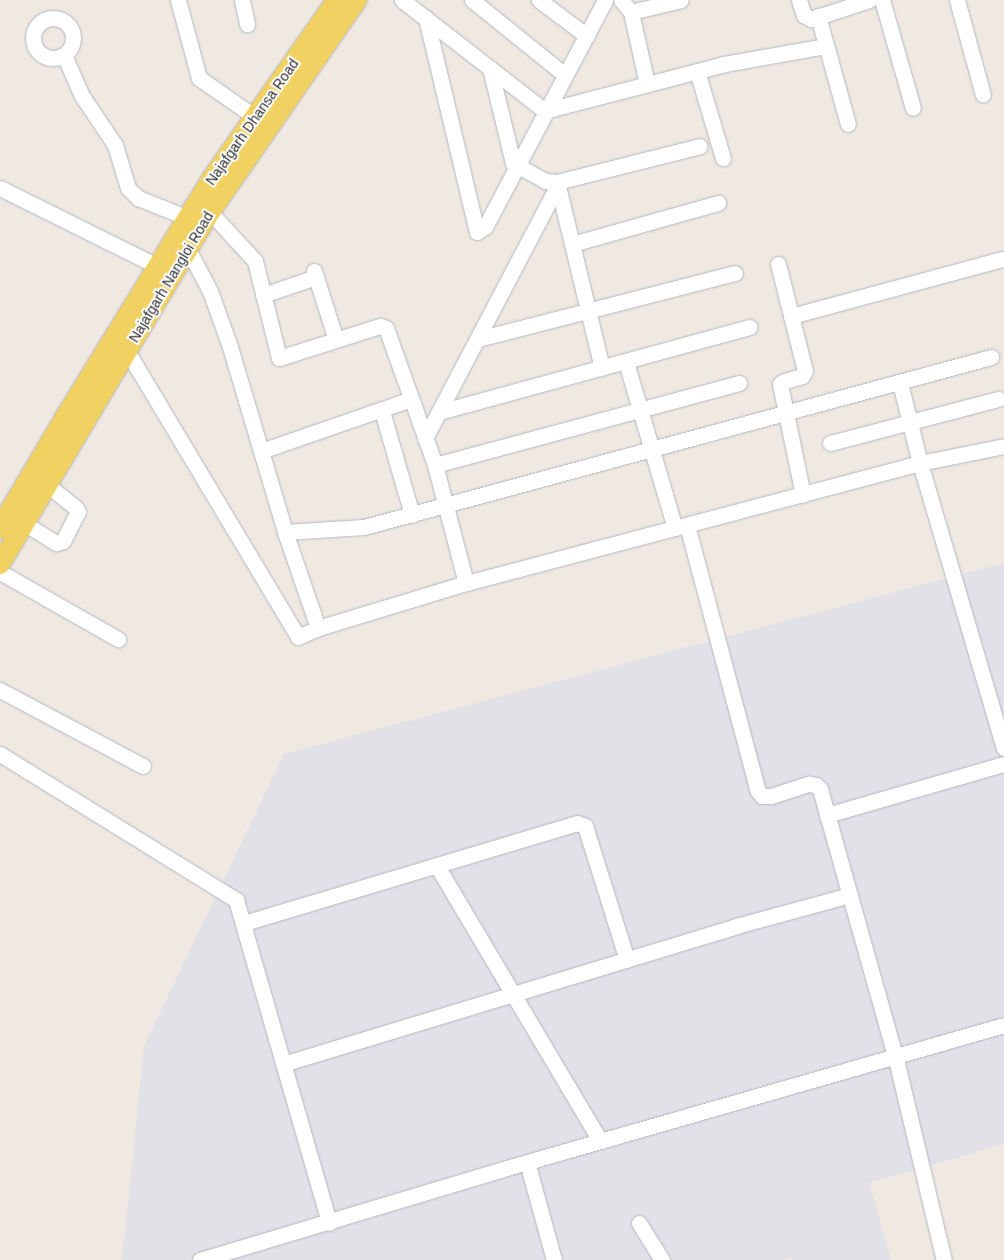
<!DOCTYPE html>
<html>
<head>
<meta charset="utf-8">
<style>
  body { margin:0 }
  #map { position:relative; width:1004px; height:1260px; overflow:hidden; background:#efe9e1; font-family:Helvetica,sans-serif }
  div>[style] { position:absolute }
  .industrial>* { inset:0; background:#e3e1e8 }
  .roads { filter:drop-shadow(0 0 1px #b4b7c1) drop-shadow(0 0 1px #b4b7c1) }
  .minor>* { height:15px; margin:-7.5px; padding:0 7.5px; transform-origin:7.5px; border-radius:7.5px; background:#fff }
  .minor>.ring { margin:-7.5px; padding:0; box-sizing:content-box; background:none; border:15px solid #fff; border-radius:50% }
  .major>* { height:20px; margin:-10px; padding:0 10px; transform-origin:10px; border-radius:10px; background:#f2d163 }
  span { translate:-50% -50%; white-space:nowrap; text-align:center; line-height:1.15; -webkit-text-stroke:4px #fff; paint-order:stroke }
  .street-label { font-size:14px; color:#2e2e2e }
</style>
</head>
<body>
<div id="map">
  <div class="industrial">
    <div style="clip-path:polygon(1004px 563px,1004px 1144px,869px 1183px,891px 1260px,792px 1260px,791px 1257px,782px 1260px,122px 1260px,144px 1046px,284px 754px)"></div>
  </div>
  <div class="roads">
    <div class="minor">
      <div style="left:178px;top:0;width:81px;rotate:74.9deg"></div>
      <div style="left:199px;top:78px;width:68px;rotate:34.9deg"></div>
      <div style="left:242px;top:0;width:25px;rotate:78deg"></div>
      <div style="left:402px;top:0;width:180px;rotate:37.8deg"></div>
      <div style="left:544px;top:110px;width:4px"></div>
      <div style="left:548px;top:110px;width:182px;rotate:-14.6deg"></div>
      <div style="left:724px;top:64px;width:104px;rotate:-10deg"></div>
      <div style="left:472px;top:0;width:119px;rotate:38.9deg"></div>
      <div style="left:539px;top:0;width:60px;rotate:36.9deg"></div>
      <div style="left:621px;top:0;width:16px;rotate:50deg"></div>
      <div style="left:631px;top:12px;width:74px;rotate:77.5deg"></div>
      <div style="left:799px;top:0;width:16px;rotate:72deg"></div>
      <div style="left:804px;top:15px;width:8px;rotate:30deg"></div>
      <div style="left:811px;top:19px;width:61px;rotate:-18.1deg"></div>
      <div style="left:882px;top:0;width:112px;rotate:74deg"></div>
      <div style="left:957px;top:0;width:98px;rotate:74.7deg"></div>
      <div style="left:631px;top:12px;width:51px;rotate:-13.5deg"></div>
      <div style="left:818px;top:16px;width:112px;rotate:74.5deg"></div>
      <div class="ring" style="left:33px;top:18px;width:25px;height:25px"></div>
      <div style="left:426px;top:18px;width:220px;rotate:76.6deg"></div>
      <div style="left:477px;top:232px;width:9px;rotate:-32deg"></div>
      <div style="left:485px;top:227px;width:257px;rotate:-62.1deg"></div>
      <div style="left:64px;top:55px;width:45px;rotate:66.3deg"></div>
      <div style="left:82px;top:96px;width:59px;rotate:56deg"></div>
      <div style="left:115px;top:145px;width:45px;rotate:73.2deg"></div>
      <div style="left:128px;top:188px;width:14px;rotate:45deg"></div>
      <div style="left:138px;top:198px;width:54px;rotate:21.8deg"></div>
      <div style="left:490px;top:68px;width:98px;rotate:76.4deg"></div>
      <div style="left:513px;top:163px;width:37px;rotate:29deg"></div>
      <div style="left:545px;top:181px;width:12px;rotate:5deg"></div>
      <div style="left:557px;top:182px;width:147px;rotate:-14.1deg"></div>
      <div style="left:697px;top:71px;width:91px;rotate:73.4deg"></div>
      <div style="left:557px;top:182px;width:191px;rotate:76.4deg"></div>
      <div style="left:0;top:188px;width:186px;rotate:26.4deg"></div>
      <div style="left:210px;top:212px;width:67px;rotate:47.4deg"></div>
      <div style="left:255px;top:261px;width:100px;rotate:76.1deg"></div>
      <div style="left:279px;top:358px;width:106px;rotate:-17.6deg"></div>
      <div style="left:380px;top:326px;width:6px;rotate:18deg"></div>
      <div style="left:386px;top:328px;width:145px;rotate:70.3deg"></div>
      <div style="left:435px;top:465px;width:122px;rotate:75.3deg"></div>
      <div style="left:572px;top:244px;width:152px;rotate:-15.7deg"></div>
      <div style="left:180px;top:245px;width:9px;rotate:27deg"></div>
      <div style="left:188px;top:249px;width:47px;rotate:62.4deg"></div>
      <div style="left:210px;top:291px;width:59px;rotate:70.3deg"></div>
      <div style="left:230px;top:347px;width:193px;rotate:73.4deg"></div>
      <div style="left:285px;top:532px;width:102px;rotate:71deg"></div>
      <div style="left:318px;top:628px;width:155px;rotate:-16.9deg"></div>
      <div style="left:466px;top:583px;width:470px;rotate:-14.8deg"></div>
      <div style="left:920px;top:463px;width:86px;rotate:-11.4deg"></div>
      <div style="left:778px;top:264px;width:110px;rotate:75.8deg"></div>
      <div style="left:805px;top:371px;width:6px;rotate:121deg"></div>
      <div style="left:802px;top:376px;width:19px;rotate:164deg"></div>
      <div style="left:784px;top:381px;width:5px;rotate:143deg"></div>
      <div style="left:780px;top:384px;width:113px;rotate:78.3deg"></div>
      <div style="left:314px;top:271px;width:72px;rotate:72.3deg"></div>
      <div style="left:263px;top:295px;width:56px;rotate:-18.8deg"></div>
      <div style="left:791px;top:316px;width:219px;rotate:-15.1deg"></div>
      <div style="left:478px;top:339px;width:265px;rotate:-14.4deg"></div>
      <div style="left:127px;top:351px;width:333px;rotate:59.1deg"></div>
      <div style="left:298px;top:637px;width:22px;rotate:-24deg"></div>
      <div style="left:626px;top:362px;width:173px;rotate:73.6deg"></div>
      <div style="left:900px;top:383px;width:82px;rotate:76deg"></div>
      <div style="left:920px;top:463px;width:297px;rotate:73.6deg"></div>
      <div style="left:382px;top:411px;width:108px;rotate:73.9deg"></div>
      <div style="left:439px;top:412px;width:322px;rotate:-15.3deg"></div>
      <div style="left:425px;top:438px;width:286px;rotate:-62.3deg"></div>
      <div style="left:830px;top:443px;width:174px;rotate:-14.7deg"></div>
      <div style="left:261px;top:451px;width:159px;rotate:-19.1deg"></div>
      <div style="left:435px;top:465px;width:315px;rotate:-15.1deg"></div>
      <div style="left:24px;top:523px;width:38px;rotate:32deg"></div>
      <div style="left:56px;top:543px;width:7px;rotate:-16deg"></div>
      <div style="left:63px;top:541px;width:33px;rotate:-63deg"></div>
      <div style="left:78px;top:512px;width:4px;rotate:-117deg"></div>
      <div style="left:76px;top:508px;width:38px;rotate:-141deg"></div>
      <div style="left:687px;top:525px;width:275px;rotate:75.1deg"></div>
      <div style="left:758px;top:791px;width:6px;rotate:51deg"></div>
      <div style="left:762px;top:796px;width:9px"></div>
      <div style="left:771px;top:796px;width:40px;rotate:-18deg"></div>
      <div style="left:809px;top:784px;width:7px;rotate:8deg"></div>
      <div style="left:816px;top:785px;width:6px;rotate:45deg"></div>
      <div style="left:820px;top:789px;width:276px;rotate:74.3deg"></div>
      <div style="left:895px;top:1055px;width:211px;rotate:76.6deg"></div>
      <div style="left:285px;top:532px;width:79px;rotate:-3.6deg"></div>
      <div style="left:364px;top:527px;width:650px;rotate:-15.17deg"></div>
      <div style="left:0;top:572px;width:136px;rotate:29.6deg"></div>
      <div style="left:0;top:690px;width:162px;rotate:28deg"></div>
      <div style="left:0;top:754px;width:278px;rotate:31.7deg"></div>
      <div style="left:236px;top:900px;width:336px;rotate:73.9deg"></div>
      <div style="left:827px;top:815px;width:184px;rotate:-16.1deg"></div>
      <div style="left:437px;top:866px;width:320px;rotate:59.3deg"></div>
      <div style="left:244px;top:923px;width:348px;rotate:-16.7deg"></div>
      <div style="left:577px;top:823px;width:9px;rotate:21deg"></div>
      <div style="left:585px;top:826px;width:140px;rotate:72.6deg"></div>
      <div style="left:283px;top:1064px;width:474px;rotate:-16.9deg"></div>
      <div style="left:736px;top:926px;width:118px;rotate:-15.2deg"></div>
      <div style="left:527px;top:1162px;width:102px;rotate:74.6deg"></div>
      <div style="left:639px;top:1223px;width:44px;rotate:58.1deg"></div>
      <div style="left:200px;top:1260px;width:316px;rotate:-16.7deg"></div>
      <div style="left:503px;top:1169px;width:521px;rotate:-16.04deg"></div>
    </div>
    <div class="major">
      <div style="left:0;top:528px;width:136px;rotate:-59.5deg"></div>
      <div style="left:69px;top:411px;width:275px;rotate:-58.4deg"></div>
      <div style="left:213px;top:177px;width:216px;rotate:-55deg"></div>
      <div style="left:0;top:564px;width:410px;rotate:-59.2deg"></div>
      <div style="left:210px;top:212px;width:258px;rotate:-55.3deg"></div>
    </div>
  </div>
  <div class="street-label">
    <span style="left:252px;top:122px;rotate:-55deg">Najafgarh Dhansa Road</span>
    <span style="left:171px;top:277px;rotate:-59deg">Najafgarh Nangloi Road</span>
  </div>
</div>
</body>
</html>
